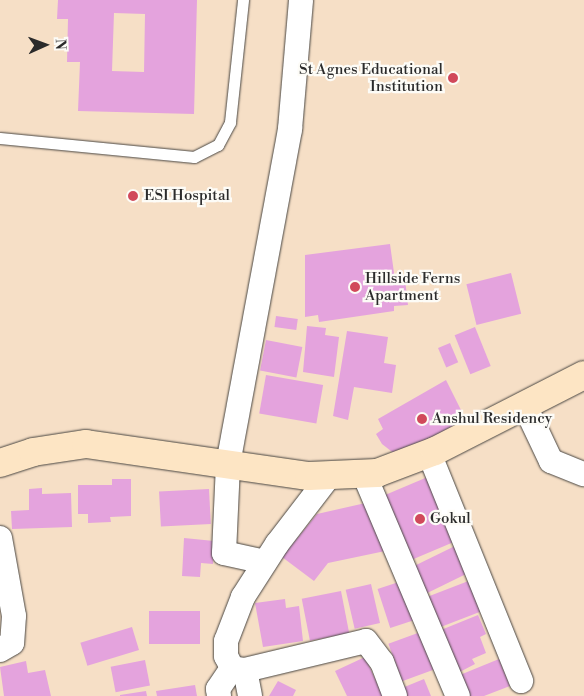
<!DOCTYPE html>
<html>
<head>
<meta charset="utf-8">
<style>
  body { margin:0 }
  #map { position:relative; width:584px; height:696px; overflow:hidden; background:#f6dfc6; font-family:"Libre Bodoni",serif }
  div>[style] { position:absolute }
  .building>* { inset:0; background:#e4a3dd; transform-origin:0 0 }
  .roads { filter:drop-shadow(0 0 1px #494642) drop-shadow(0 0 1px #494642) }
  .lane>* { height:11px; margin:-5.5px; padding:0 5.5px; transform-origin:5.5px; border-radius:5.5px; background:#fff }
  .street>* { height:24px; margin:-12px; padding:0 12px; transform-origin:12px; border-radius:12px; background:#fff }
  .secondary>* { height:28px; margin:-14px; padding:0 14px; transform-origin:14px; border-radius:14px; background:#fde5c4 }
  .dots>* { width:14px; height:14px; translate:-50% -50%; box-sizing:border-box; border:2px solid #fdfcf7; border-radius:50% }
  span { translate:-50% -50%; white-space:nowrap; text-align:center; line-height:1.15; -webkit-text-stroke:4.5px #fdfcf7; paint-order:stroke }
  .poi-label { font-size:15px; color:#2b2b2b }
  .right { translate:-100% -50%; text-align:right }
  .left { translate:0 -50%; text-align:left }
  .north { position:absolute; left:20px; top:20px; width:50px; height:50px; -webkit-text-stroke:4px #fdfcf7; paint-order:stroke; rotate:88deg; font-size:14px; font-weight:700; line-height:20px; text-align:center; color:#2b2b2b }
  .north::after { content:''; display:block; margin:auto; width:18px; height:22px; background:#2b2b2b; clip-path:polygon(50% 0,100% 100%,50% 72%,0 100%) }
</style>
</head>
<body>
<div id="map">
  <div class="building">
    <div style="clip-path:polygon(evenodd,58px 0,197px 0,194px 114px,78px 111px,80px 62px,67px 62px,68px 19px,57px 19px,58px 0,114px 13px,145px 14px,144px 72px,112px 71px,114px 13px)"></div>
    <div style="clip-path:polygon(390px 244px,395px 280px,405px 279px,408px 305px,394px 306px,394px 311px,319px 322px,318px 315px,305px 317px,305px 255px)"></div>
    <div style="left:511px;top:273px;width:42px;height:46px;rotate:76deg"></div>
    <div style="left:276px;top:316px;width:22px;height:11px;rotate:8deg"></div>
    <div style="clip-path:polygon(307px 326px,326px 328px,325px 335px,339px 337px,334px 377px,303px 372px)"></div>
    <div style="left:475px;top:327px;width:42px;height:22px;rotate:68deg"></div>
    <div style="clip-path:polygon(347px 331px,388px 337px,384px 363px,396px 365px,392px 393px,354px 387px,348px 420px,333px 416px)"></div>
    <div style="left:266px;top:340px;width:37px;height:31px;rotate:11deg"></div>
    <div style="left:450px;top:343px;width:21px;height:13px;rotate:67deg"></div>
    <div style="left:266px;top:375px;width:58px;height:39px;rotate:10deg"></div>
    <div style="clip-path:polygon(446px 380px,465px 418px,400px 458px,382px 444px,376px 434px,383px 429px,378px 419px)"></div>
    <div style="left:430px;top:476px;width:70px;height:52px;rotate:67deg"></div>
    <div style="clip-path:polygon(112px 479px,131px 479px,131px 516px,110px 517px,111px 522px,88px 523px,88px 514px,78px 514px,78px 485px,112px 485px)"></div>
    <div style="clip-path:polygon(42px 488px,42px 494px,71px 493px,72px 527px,12px 529px,11px 511px,29px 510px,29px 489px)"></div>
    <div style="left:209px;top:489px;width:35px;height:50px;rotate:87deg"></div>
    <div style="clip-path:polygon(370px 502px,390px 550px,328px 563px,314px 581px,282px 557px,317px 514px)"></div>
    <div style="clip-path:polygon(184px 538px,214px 541px,213px 564px,201px 563px,200px 577px,182px 576px)"></div>
    <div style="left:455px;top:546px;width:30px;height:50px;rotate:64deg"></div>
    <div style="left:408px;top:579px;width:41px;height:32px;rotate:72deg"></div>
    <div style="left:471px;top:580px;width:33px;height:50px;rotate:69deg"></div>
    <div style="left:371px;top:584px;width:40px;height:26px;rotate:77deg"></div>
    <div style="left:341px;top:591px;width:43px;height:40px;rotate:79deg"></div>
    <div style="clip-path:polygon(285px 599px,286px 608px,299px 606px,303px 641px,263px 647px,255px 603px)"></div>
    <div style="left:200px;top:611px;width:33px;height:51px;rotate:90deg"></div>
    <div style="clip-path:polygon(478px 615px,486px 634px,480px 637px,486px 653px,472px 659px,475px 664px,454px 675px,436px 632px)"></div>
    <div style="left:132px;top:627px;width:24px;height:54px;rotate:73deg"></div>
    <div style="left:426px;top:630px;width:40px;height:40px;rotate:70deg"></div>
    <div style="clip-path:polygon(365px 657px,383px 696px,347px 696px,335px 671px)"></div>
    <div style="clip-path:polygon(499px 659px,510px 686px,484px 696px,463px 696px,455px 677px)"></div>
    <div style="left:145px;top:660px;width:26px;height:35px;rotate:79deg"></div>
    <div style="clip-path:polygon(26px 661px,28px 673px,45px 670px,51px 696px,4px 696px,0 667px)"></div>
    <div style="clip-path:polygon(424px 679px,431px 696px,405px 696px,402px 688px)"></div>
    <div style="clip-path:polygon(278px 681px,296px 690px,293px 696px,269px 696px)"></div>
    <div style="clip-path:polygon(195px 685px,197px 696px,157px 696px,156px 691px)"></div>
    <div style="clip-path:polygon(146px 691px,147px 696px,120px 696px,120px 695px)"></div>
  </div>
  <div class="roads">
    <div class="lane">
      <div style="left:0;top:138px;width:195px;rotate:5.6deg"></div>
      <div style="left:194px;top:157px;width:27px;rotate:-27deg"></div>
      <div style="left:218px;top:145px;width:26px;rotate:-62deg"></div>
      <div style="left:230px;top:122px;width:123px;rotate:-83.9deg"></div>
    </div>
    <div class="street">
      <div style="left:524px;top:404px;width:63px;rotate:64.7deg"></div>
      <div style="left:551px;top:461px;width:35px;rotate:22deg"></div>
      <div style="left:429px;top:453px;width:246px;rotate:68deg"></div>
      <div style="left:364px;top:474px;width:241px;rotate:67.1deg"></div>
      <div style="left:330px;top:475px;width:87px;rotate:127.5deg"></div>
      <div style="left:277px;top:544px;width:63px;rotate:122.7deg"></div>
      <div style="left:243px;top:597px;width:47px;rotate:111.1deg"></div>
      <div style="left:226px;top:641px;width:15px;rotate:90deg"></div>
      <div style="left:226px;top:656px;width:13px;rotate:63deg"></div>
      <div style="left:232px;top:668px;width:13px;rotate:9deg"></div>
      <div style="left:245px;top:670px;width:124px;rotate:-13.5deg"></div>
      <div style="left:366px;top:641px;width:26px;rotate:53deg"></div>
      <div style="left:382px;top:662px;width:36px;rotate:69deg"></div>
      <div style="left:0;top:538px;width:79px;rotate:79.8deg"></div>
      <div style="left:14px;top:616px;width:27px;rotate:94deg"></div>
      <div style="left:12px;top:643px;width:14px;rotate:150deg"></div>
      <div style="left:265px;top:562px;width:42px;rotate:-167.6deg"></div>
      <div style="left:224px;top:553px;width:89px;rotate:-87.4deg"></div>
      <div style="left:228px;top:464px;width:341px;rotate:-79.5deg"></div>
      <div style="left:290px;top:129px;width:129px;rotate:-85.1deg"></div>
      <div style="left:245px;top:670px;width:26px;rotate:79deg"></div>
      <div style="left:219px;top:696px;width:7px;rotate:-98deg"></div>
      <div style="left:218px;top:689px;width:25px;rotate:-56deg"></div>
    </div>
    <div class="secondary">
      <div style="left:0;top:463px;width:35px;rotate:-18deg"></div>
      <div style="left:33px;top:452px;width:54px;rotate:-8.6deg"></div>
      <div style="left:86px;top:444px;width:225px;rotate:8.2deg"></div>
      <div style="left:309px;top:476px;width:68px;rotate:-2.5deg"></div>
      <div style="left:377px;top:473px;width:62px;rotate:-20.8deg"></div>
      <div style="left:435px;top:451px;width:167px;rotate:-27deg"></div>
    </div>
  </div>
  <div class="dots">
    <div style="left:453px;top:78px;background:#d1495b"></div>
    <div style="left:133px;top:196px;background:#d1495b"></div>
    <div style="left:355px;top:287px;background:#d1495b"></div>
    <div style="left:422px;top:419px;background:#d1495b"></div>
    <div style="left:420px;top:519px;background:#d1495b"></div>
  </div>
  <div class="poi-label">
    <span class="right" style="left:443px;top:78px">St Agnes Educational<br>Institution</span>
    <span class="left" style="left:144px;top:196px">ESI Hospital</span>
    <span class="left" style="left:365px;top:287px">Hillside Ferns<br>Apartment</span>
    <span class="left" style="left:432px;top:419px">Anshul Residency</span>
    <span class="left" style="left:430px;top:519px">Gokul</span>
  </div>
  <div class="north">N</div>
</div>
</body>
</html>
